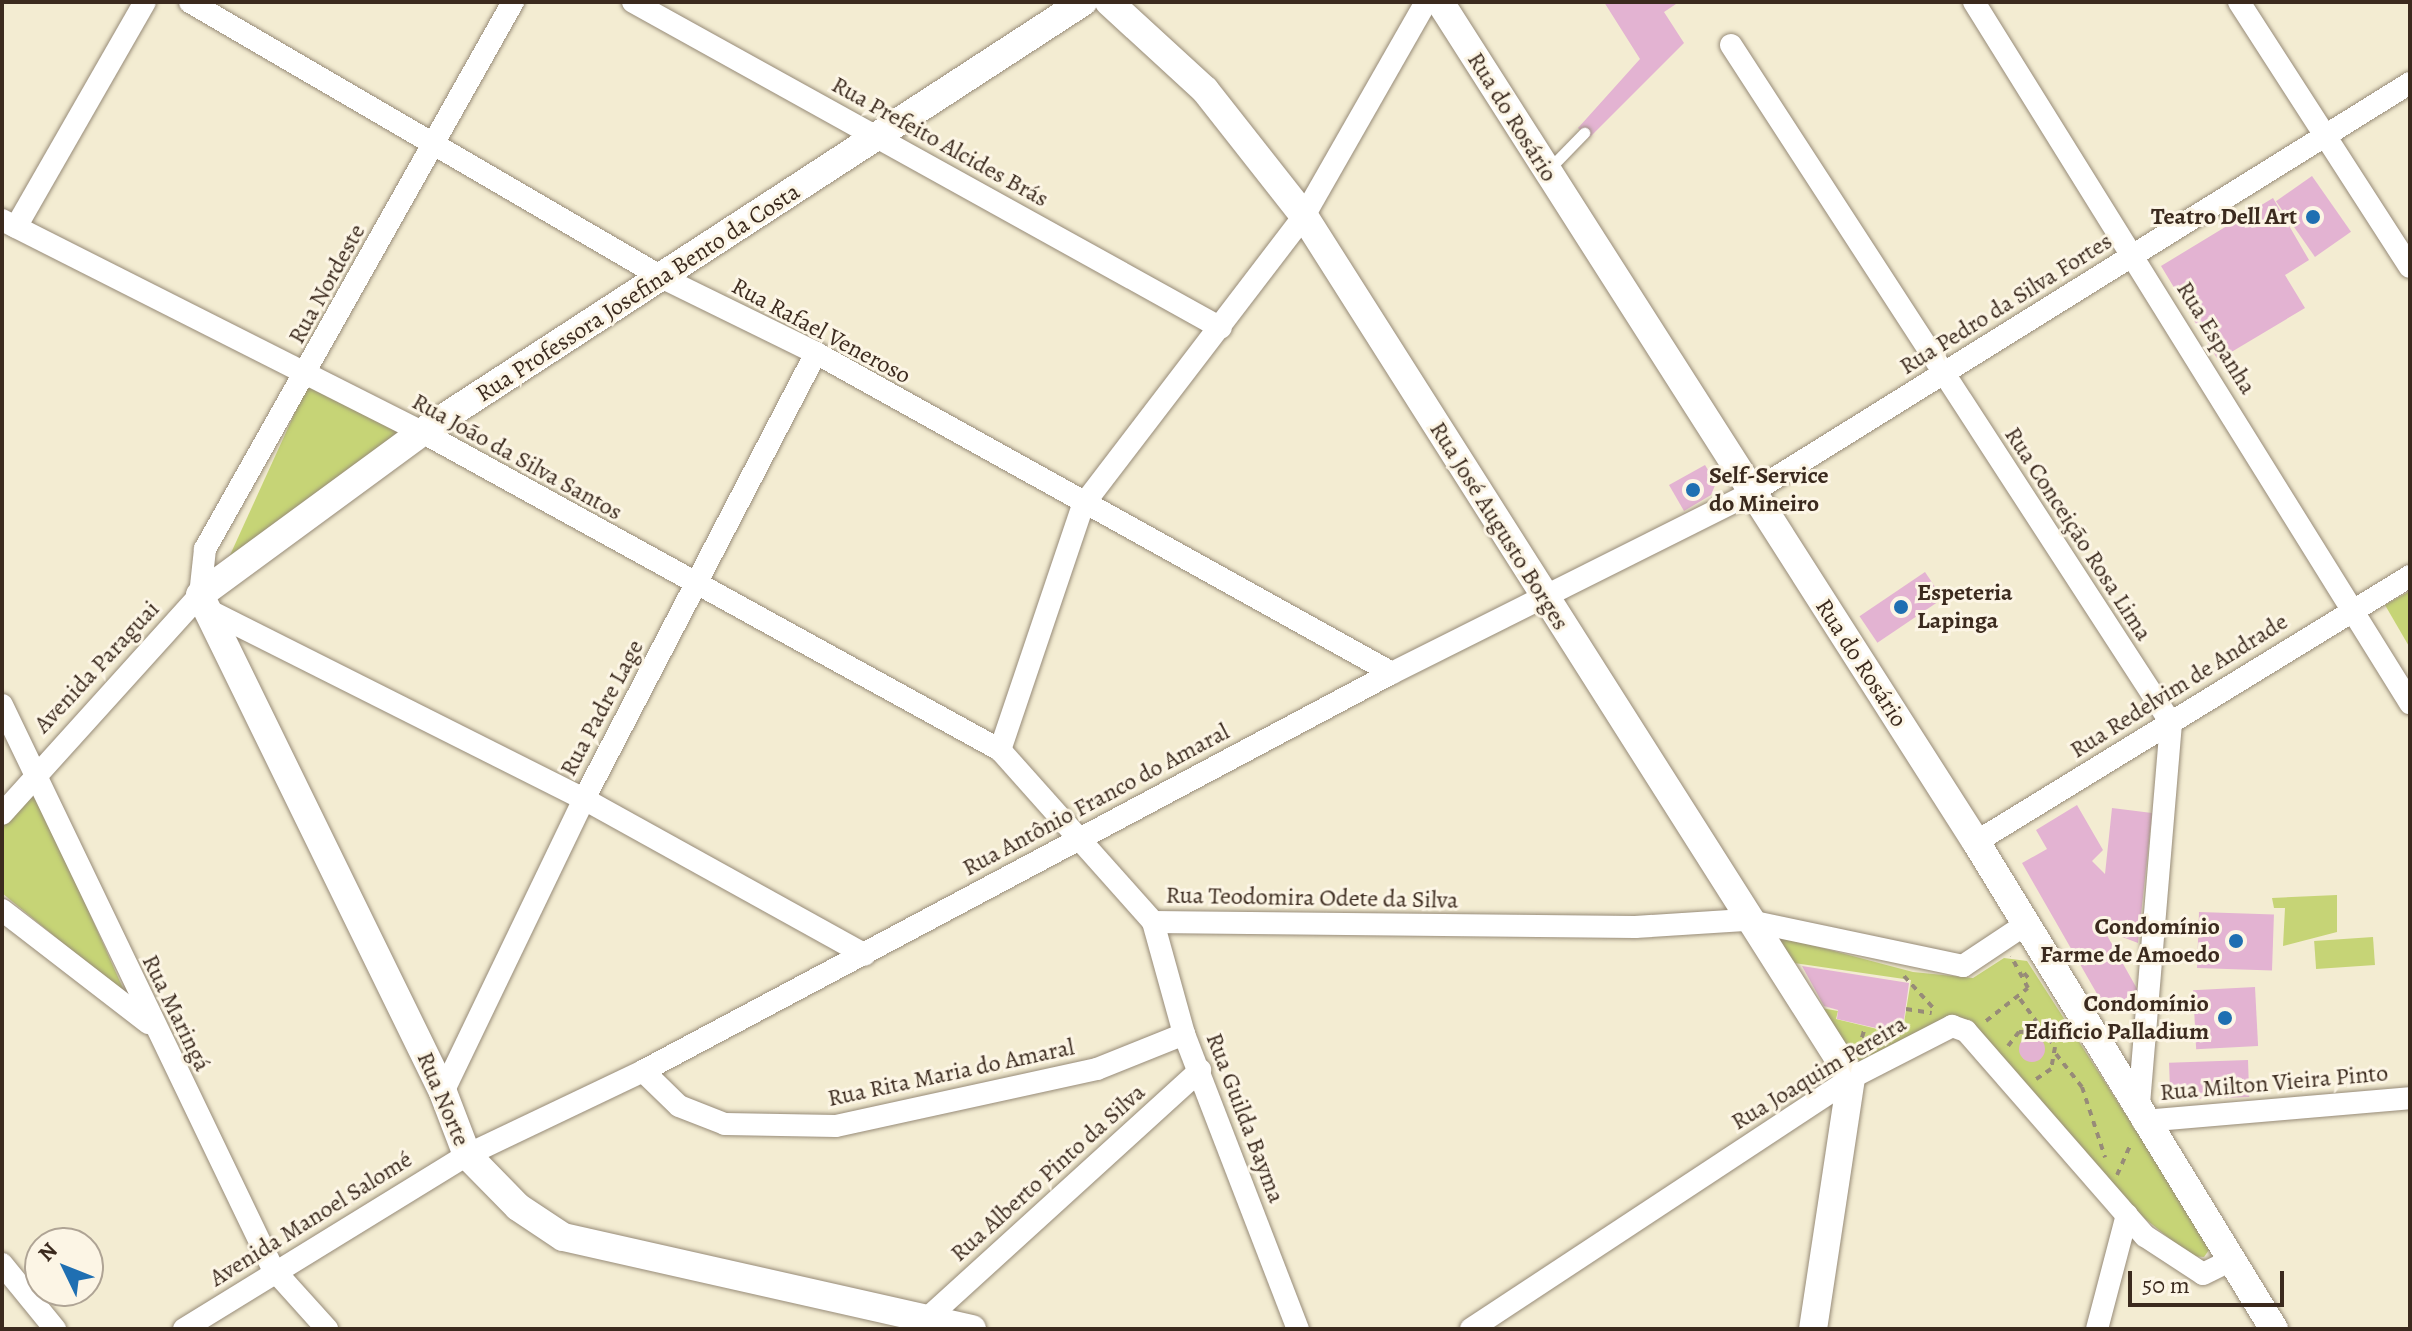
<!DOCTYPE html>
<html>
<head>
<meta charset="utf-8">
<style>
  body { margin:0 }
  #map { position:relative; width:2412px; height:1331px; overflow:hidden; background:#f3ecd2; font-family:Alegreya,serif }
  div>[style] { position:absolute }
  .green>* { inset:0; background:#c6d476; transform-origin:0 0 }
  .building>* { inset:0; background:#e3b3d2; transform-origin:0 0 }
  .round { border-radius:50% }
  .path>* { height:4px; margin-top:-2px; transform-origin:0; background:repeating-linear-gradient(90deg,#978b78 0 6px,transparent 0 12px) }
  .roads { filter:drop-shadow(0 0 2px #978b78) drop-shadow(0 0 2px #978b78) }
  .service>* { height:11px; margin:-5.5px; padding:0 5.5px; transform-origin:5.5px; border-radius:5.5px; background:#fff }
  .minor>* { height:22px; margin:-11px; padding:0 11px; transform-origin:11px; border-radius:11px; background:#fff }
  .tertiary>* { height:28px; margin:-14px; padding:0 14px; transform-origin:14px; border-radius:14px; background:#fff }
  .dots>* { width:22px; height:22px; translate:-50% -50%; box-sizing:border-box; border:4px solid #fcf5e5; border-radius:50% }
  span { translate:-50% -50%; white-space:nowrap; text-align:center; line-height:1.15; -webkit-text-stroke:6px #fcf5e5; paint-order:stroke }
  .street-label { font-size:24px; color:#3b2a1e }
  .poi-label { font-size:24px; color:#3b2a1e; font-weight:700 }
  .right { translate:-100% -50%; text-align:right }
  .left { translate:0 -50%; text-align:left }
  .frame { position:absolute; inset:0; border:4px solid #3b2a1e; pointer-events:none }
  .north { position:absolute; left:24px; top:1227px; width:80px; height:80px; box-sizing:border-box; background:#fcf5e5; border:2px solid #afa495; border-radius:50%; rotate:313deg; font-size:22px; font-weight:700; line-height:32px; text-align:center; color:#3b2a1e }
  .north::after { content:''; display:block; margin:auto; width:28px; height:36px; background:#1f6fb2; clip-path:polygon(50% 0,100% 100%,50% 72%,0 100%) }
  .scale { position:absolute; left:2128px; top:1271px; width:156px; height:36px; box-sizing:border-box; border:4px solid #3b2a1e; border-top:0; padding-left:10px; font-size:24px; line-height:28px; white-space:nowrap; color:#3b2a1e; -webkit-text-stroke:6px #fcf5e5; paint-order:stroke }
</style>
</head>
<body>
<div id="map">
  <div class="green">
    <div style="clip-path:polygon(308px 384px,403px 434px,226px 564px)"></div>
    <div style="clip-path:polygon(2410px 591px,2410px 648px,2385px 605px)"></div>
    <div style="clip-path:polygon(34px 788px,126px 995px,2px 893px,2px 826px)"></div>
    <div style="clip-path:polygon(2337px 895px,2337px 932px,2283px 946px,2285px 908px,2274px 908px,2272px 898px)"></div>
    <div style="clip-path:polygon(1773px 935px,1913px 972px,1973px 978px,2004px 958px,2027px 961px,2211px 1247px,2204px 1257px,2191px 1256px,2143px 1217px,1971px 1026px,1851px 1075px,1795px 966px,1821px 1008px,1838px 1011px,1836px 1019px,1902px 1035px,1911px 980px,1794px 963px)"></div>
    <div style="left:2373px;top:937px;width:28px;height:59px;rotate:86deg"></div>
  </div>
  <div class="building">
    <div style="clip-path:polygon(1604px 2px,1679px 2px,1664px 12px,1684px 43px,1589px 138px,1578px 128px,1640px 59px)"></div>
    <div style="left:2312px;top:176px;width:68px;height:44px;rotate:55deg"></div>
    <div style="clip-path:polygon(2273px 198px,2309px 260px,2285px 275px,2305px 308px,2218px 360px,2161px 266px)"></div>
    <div style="clip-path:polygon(1705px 465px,1716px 483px,1711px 495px,1684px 511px,1669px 485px)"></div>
    <div style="left:1925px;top:572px;width:32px;height:79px;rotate:56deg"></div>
    <div style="clip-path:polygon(2077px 805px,2103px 850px,2092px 861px,2105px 874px,2112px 808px,2152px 813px,2138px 943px,2104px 930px,2140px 994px,2108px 1013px,2022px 863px,2047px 849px,2036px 830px)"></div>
    <div style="left:2199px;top:912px;width:75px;height:56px;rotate:2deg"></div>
    <div style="clip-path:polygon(1802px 966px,1909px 983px,1902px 1034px,1837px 1019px,1838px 1010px,1824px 1006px)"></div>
    <div style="left:2255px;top:987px;width:59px;height:62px;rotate:87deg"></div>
    <div class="round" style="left:2019px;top:1036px;width:26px;height:26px"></div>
    <div style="left:2248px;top:1060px;width:37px;height:79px;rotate:88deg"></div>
  </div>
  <div class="path">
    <div style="left:2024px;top:973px;width:9px;rotate:49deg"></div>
    <div style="left:1904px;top:976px;width:47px;rotate:47.6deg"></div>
    <div style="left:2020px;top:999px;width:59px;rotate:53.9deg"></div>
    <div style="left:2055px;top:1047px;width:22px;rotate:100deg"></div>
    <div style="left:2051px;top:1069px;width:18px;rotate:146deg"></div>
    <div style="left:1906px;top:1009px;width:26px;rotate:9deg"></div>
    <div style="left:1986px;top:1021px;width:53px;rotate:-38.2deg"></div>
    <div style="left:2028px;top:988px;width:36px;rotate:-118deg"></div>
    <div style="left:2008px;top:1046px;width:18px;rotate:-52deg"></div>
    <div style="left:2019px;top:1032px;width:23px;rotate:-2deg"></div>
    <div style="left:1859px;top:1049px;width:20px;rotate:-75deg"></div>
    <div style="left:2056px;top:1054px;width:42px;rotate:51.8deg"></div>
    <div style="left:2082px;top:1087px;width:74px;rotate:71.8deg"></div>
    <div style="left:2117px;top:1175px;width:35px;rotate:-66deg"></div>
  </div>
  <div class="roads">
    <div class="service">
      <div style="left:1548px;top:170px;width:52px;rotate:-45.8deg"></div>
    </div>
    <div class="minor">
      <div style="left:190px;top:2px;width:550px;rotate:30.25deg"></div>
      <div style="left:665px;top:279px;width:168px;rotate:26.1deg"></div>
      <div style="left:816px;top:353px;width:659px;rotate:29.05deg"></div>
      <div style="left:633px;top:2px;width:672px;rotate:29deg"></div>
      <div style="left:1426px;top:2px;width:246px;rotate:119.7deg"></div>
      <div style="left:1304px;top:216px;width:364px;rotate:127.4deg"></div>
      <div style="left:1083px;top:505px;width:259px;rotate:108.7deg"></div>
      <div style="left:1000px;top:750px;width:230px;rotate:48.3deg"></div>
      <div style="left:1153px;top:922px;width:482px;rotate:0.6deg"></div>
      <div style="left:1635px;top:927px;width:110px;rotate:-3.6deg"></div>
      <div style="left:1745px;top:920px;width:223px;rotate:11.9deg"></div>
      <div style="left:1963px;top:966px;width:72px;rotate:-33.7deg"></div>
      <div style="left:1974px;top:2px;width:826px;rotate:58.12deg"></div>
      <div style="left:2239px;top:2px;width:315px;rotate:57.2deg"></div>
      <div style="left:1731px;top:45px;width:808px;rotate:57.02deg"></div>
      <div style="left:2171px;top:723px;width:390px;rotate:94.8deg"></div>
      <div style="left:2px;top:220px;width:470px;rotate:26.8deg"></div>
      <div style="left:422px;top:432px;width:660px;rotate:28.82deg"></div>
      <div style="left:16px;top:227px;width:259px;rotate:-60.2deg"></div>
      <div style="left:208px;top:610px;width:421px;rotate:26.7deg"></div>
      <div style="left:584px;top:799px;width:321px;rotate:29deg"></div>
      <div style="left:2px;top:705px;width:626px;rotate:64.34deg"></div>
      <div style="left:273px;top:1269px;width:81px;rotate:48deg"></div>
      <div style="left:2px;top:814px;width:295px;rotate:-47.9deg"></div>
      <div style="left:200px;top:595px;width:46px;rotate:-83.8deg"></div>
      <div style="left:205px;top:549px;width:628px;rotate:-60.62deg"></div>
      <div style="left:1976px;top:842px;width:509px;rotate:-31.5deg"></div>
      <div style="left:2px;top:910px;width:185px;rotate:37.7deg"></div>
      <div style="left:1153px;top:922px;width:116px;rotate:74.5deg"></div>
      <div style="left:1184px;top:1034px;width:316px;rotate:68.9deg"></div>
      <div style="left:643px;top:1071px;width:50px;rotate:44.2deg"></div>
      <div style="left:679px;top:1106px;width:49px;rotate:21.4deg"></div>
      <div style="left:725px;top:1124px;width:111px;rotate:1deg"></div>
      <div style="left:836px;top:1126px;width:267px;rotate:-12.3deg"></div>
      <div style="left:1097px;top:1069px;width:94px;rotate:-21.9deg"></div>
      <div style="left:443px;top:1092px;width:325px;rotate:-64.3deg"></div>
      <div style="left:584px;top:799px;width:503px;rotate:-62.52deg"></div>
      <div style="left:2143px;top:1121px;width:268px;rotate:-4.9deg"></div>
      <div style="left:2px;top:1264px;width:84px;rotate:50.8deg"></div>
      <div style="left:931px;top:1315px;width:364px;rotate:-42.3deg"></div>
      <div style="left:184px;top:1329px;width:332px;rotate:-31.6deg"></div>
      <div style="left:467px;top:1155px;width:195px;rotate:-25.5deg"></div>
      <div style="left:643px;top:1071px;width:848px;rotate:-27.99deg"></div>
      <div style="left:1392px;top:673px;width:402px;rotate:-26.6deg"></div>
      <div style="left:1751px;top:493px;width:776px;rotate:-31.89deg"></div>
      <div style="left:1471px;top:1329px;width:455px;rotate:-33.4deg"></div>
      <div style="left:1851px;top:1078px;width:114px;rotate:-27.2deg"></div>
      <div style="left:1952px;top:1026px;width:15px;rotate:20deg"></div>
      <div style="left:1966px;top:1031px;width:272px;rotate:48.9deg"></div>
      <div style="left:2145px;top:1236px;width:69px;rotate:33.2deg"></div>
      <div style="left:2203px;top:1274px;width:32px;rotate:-26deg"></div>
      <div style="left:2097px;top:1329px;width:118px;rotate:-75.3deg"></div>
    </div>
    <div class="tertiary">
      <div style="left:1109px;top:2px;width:130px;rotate:42.5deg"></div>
      <div style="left:1205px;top:90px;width:160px;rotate:51.8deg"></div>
      <div style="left:1304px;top:216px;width:1021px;rotate:57.6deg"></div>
      <div style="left:1851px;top:1078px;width:254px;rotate:98.6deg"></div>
      <div style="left:1440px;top:2px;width:996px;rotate:57.46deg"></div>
      <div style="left:1976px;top:842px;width:571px;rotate:58.54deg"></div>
      <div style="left:972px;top:1329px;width:419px;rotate:-167.3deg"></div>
      <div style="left:563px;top:1237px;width:54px;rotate:-146.3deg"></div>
      <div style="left:518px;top:1207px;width:73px;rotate:-134.4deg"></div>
      <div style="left:467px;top:1155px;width:67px;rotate:-110.9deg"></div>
      <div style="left:443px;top:1092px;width:553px;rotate:-116.06deg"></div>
      <div style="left:200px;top:595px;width:275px;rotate:-36.3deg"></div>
      <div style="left:422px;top:432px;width:789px;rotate:-33.05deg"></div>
    </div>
  </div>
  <div class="dots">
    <div style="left:2313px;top:217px;background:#1f6fb2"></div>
    <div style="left:1693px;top:490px;background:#1f6fb2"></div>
    <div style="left:1901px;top:607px;background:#1f6fb2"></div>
    <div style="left:2236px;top:941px;background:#1f6fb2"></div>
    <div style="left:2225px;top:1018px;background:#1f6fb2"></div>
  </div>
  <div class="street-label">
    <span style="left:1512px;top:117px;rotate:58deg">Rua do Rosário</span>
    <span style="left:940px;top:142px;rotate:29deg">Rua Prefeito Alcides Brás</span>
    <span style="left:327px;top:284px;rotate:-61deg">Rua Nordeste</span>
    <span style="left:638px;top:293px;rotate:-33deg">Rua Professora Josefina Bento da Costa</span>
    <span style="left:2006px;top:304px;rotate:-32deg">Rua Pedro da Silva Fortes</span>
    <span style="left:821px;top:331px;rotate:28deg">Rua Rafael Veneroso</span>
    <span style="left:2216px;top:338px;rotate:58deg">Rua Espanha</span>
    <span style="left:517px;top:457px;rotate:29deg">Rua João da Silva Santos</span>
    <span style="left:1499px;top:526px;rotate:58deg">Rua José Augusto Borges</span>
    <span style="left:2078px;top:534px;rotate:57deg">Rua Conceição Rosa Lima</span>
    <span style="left:1861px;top:663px;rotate:57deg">Rua do Rosário</span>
    <span style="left:97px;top:667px;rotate:-47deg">Avenida Paraguai</span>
    <span style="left:2179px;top:686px;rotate:-32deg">Rua Redelvim de Andrade</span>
    <span style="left:602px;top:708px;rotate:-62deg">Rua Padre Lage</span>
    <span style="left:1096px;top:800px;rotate:-28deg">Rua Antônio Franco do Amaral</span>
    <span style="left:1312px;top:898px;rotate:1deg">Rua Teodomira Odete da Silva</span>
    <span style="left:176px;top:1013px;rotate:64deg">Rua Maringá</span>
    <span style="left:951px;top:1073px;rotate:-12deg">Rua Rita Maria do Amaral</span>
    <span style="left:1819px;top:1073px;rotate:-31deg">Rua Joaquim Pereira</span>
    <span style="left:2274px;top:1083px;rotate:-5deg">Rua Milton Vieira Pinto</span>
    <span style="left:443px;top:1099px;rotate:67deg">Rua Norte</span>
    <span style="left:1245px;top:1118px;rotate:69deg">Rua Guilda Bayma</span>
    <span style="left:1048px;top:1173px;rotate:-42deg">Rua Alberto Pinto da Silva</span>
    <span style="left:311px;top:1219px;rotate:-32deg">Avenida Manoel Salomé</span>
  </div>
  <div class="poi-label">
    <span class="right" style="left:2297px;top:217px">Teatro Dell Art</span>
    <span class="left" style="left:1709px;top:490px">Self-Service<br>do Mineiro</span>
    <span class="left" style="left:1917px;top:607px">Espeteria<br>Lapinga</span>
    <span class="right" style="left:2220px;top:941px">Condomínio<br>Farme de Amoedo</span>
    <span class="right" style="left:2209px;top:1018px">Condomínio<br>Edifício Palladium</span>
  </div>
  <div class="frame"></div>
  <div class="north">N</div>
  <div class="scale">50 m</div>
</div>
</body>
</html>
